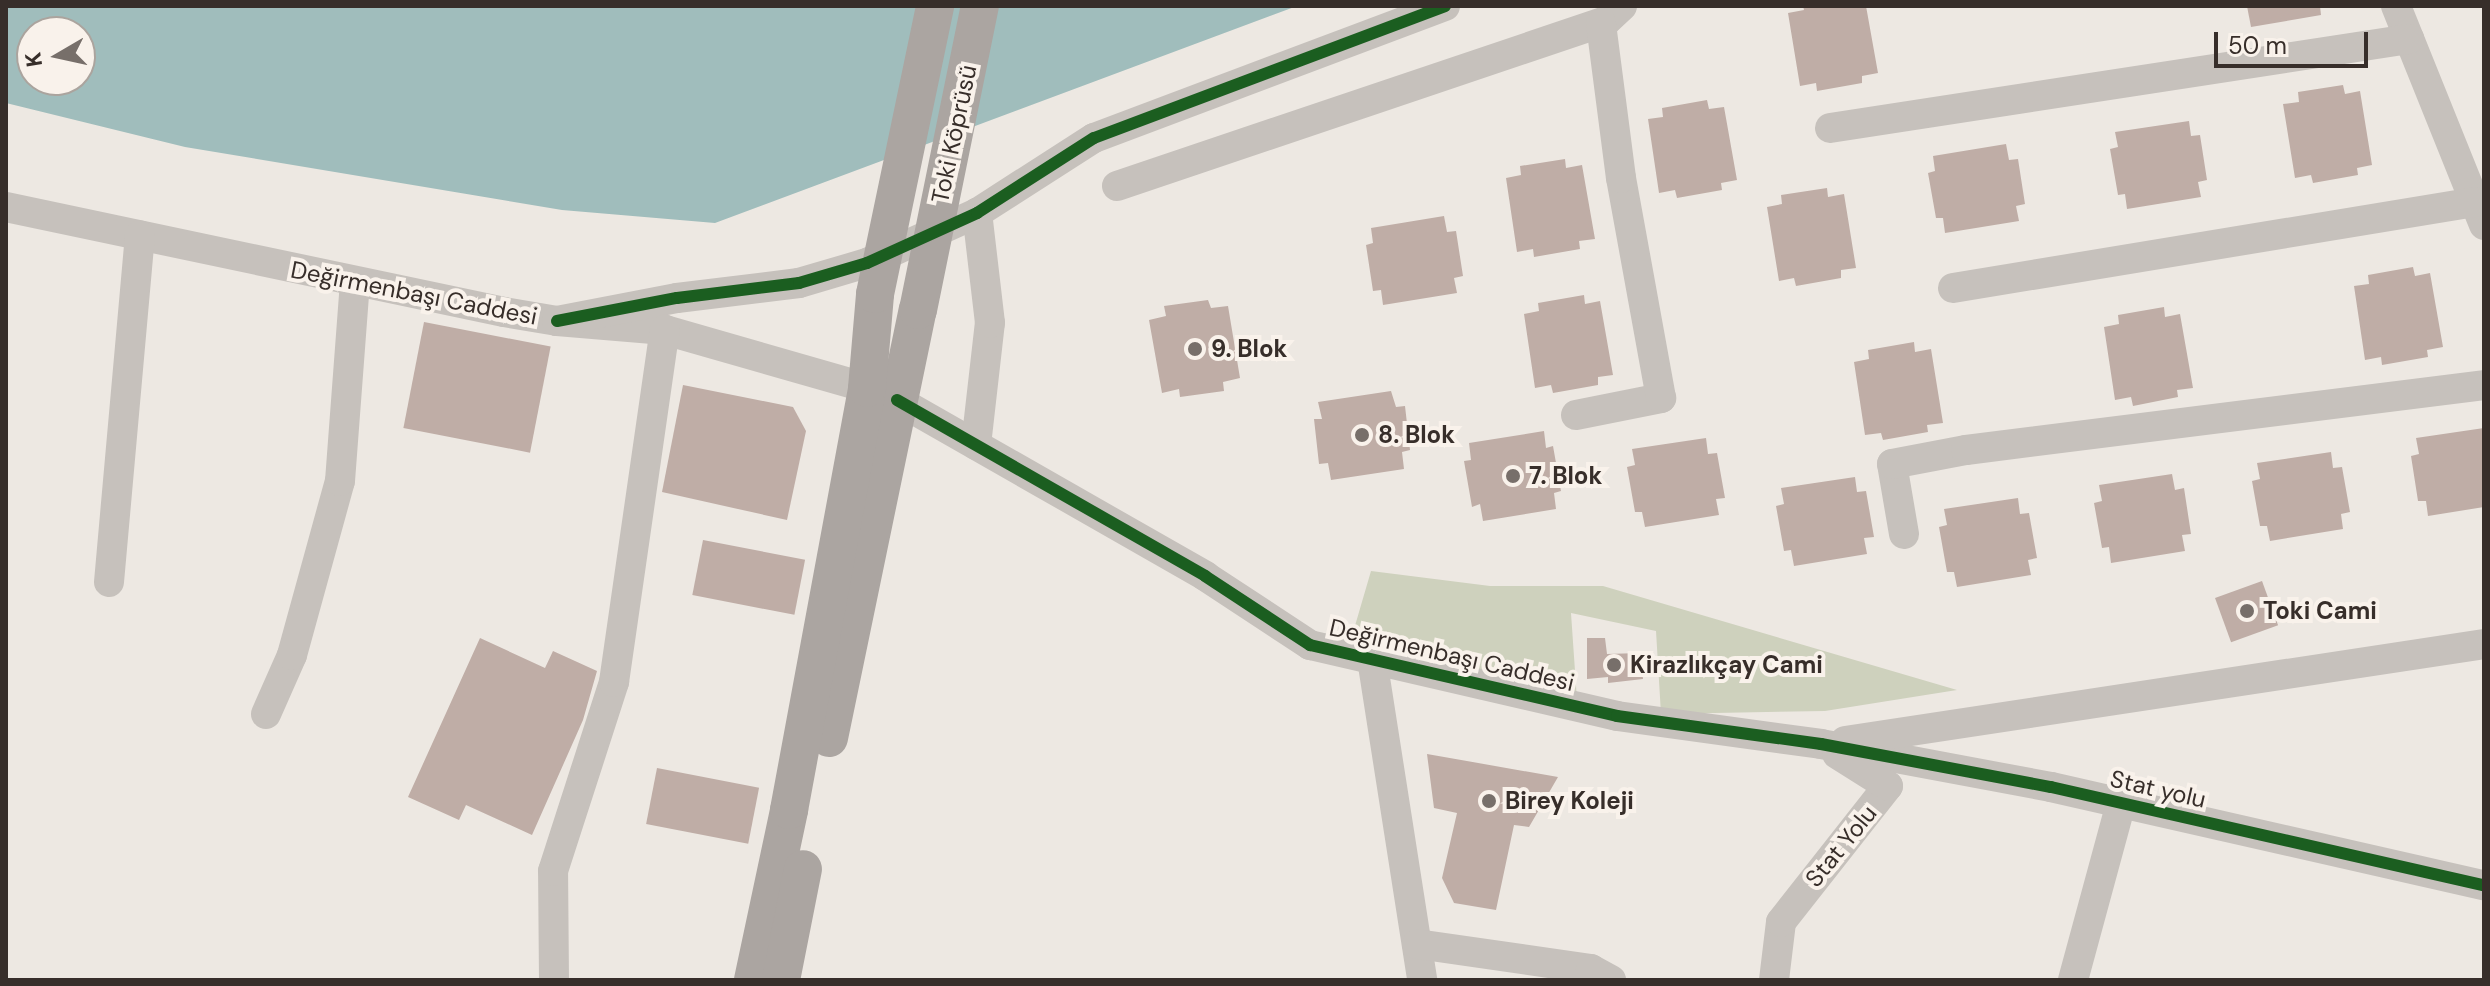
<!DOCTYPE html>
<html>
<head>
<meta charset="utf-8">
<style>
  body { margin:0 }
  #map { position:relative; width:2490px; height:986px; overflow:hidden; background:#ede8e2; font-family:"DM Sans",sans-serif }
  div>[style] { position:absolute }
  .green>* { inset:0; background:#ced1bd }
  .water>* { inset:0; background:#a0bdbc }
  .building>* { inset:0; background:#bfada6; transform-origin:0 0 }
  .minor>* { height:30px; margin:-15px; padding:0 15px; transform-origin:15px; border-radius:15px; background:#c6c1bc }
  .major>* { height:38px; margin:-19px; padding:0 19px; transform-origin:19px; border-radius:19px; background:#aba5a1 }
  .major-bridge>* { height:38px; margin:-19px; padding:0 19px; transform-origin:19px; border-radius:19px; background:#aba5a1 }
  .cycleway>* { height:12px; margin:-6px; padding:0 6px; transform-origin:6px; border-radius:6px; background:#1b5e20 }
  .dots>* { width:22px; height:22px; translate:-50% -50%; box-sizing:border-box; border:4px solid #f9f2eb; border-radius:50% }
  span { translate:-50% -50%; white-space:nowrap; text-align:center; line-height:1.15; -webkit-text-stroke:8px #f9f2eb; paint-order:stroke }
  .street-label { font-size:24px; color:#372e2a }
  .poi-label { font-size:24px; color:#372e2a; font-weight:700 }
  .left { translate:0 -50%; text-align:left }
  .frame { position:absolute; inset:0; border:8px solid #372e2a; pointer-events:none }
  .north { position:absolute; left:16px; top:16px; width:80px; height:80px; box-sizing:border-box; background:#f9f2eb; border:2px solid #aba49e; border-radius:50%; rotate:261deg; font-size:22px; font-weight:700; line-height:32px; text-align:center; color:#372e2a }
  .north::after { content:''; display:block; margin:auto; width:28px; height:36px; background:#776f6a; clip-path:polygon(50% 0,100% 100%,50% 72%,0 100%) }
  .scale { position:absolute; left:2214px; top:32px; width:154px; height:36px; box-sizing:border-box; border:4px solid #372e2a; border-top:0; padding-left:10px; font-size:24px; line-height:28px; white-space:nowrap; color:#372e2a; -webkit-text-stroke:6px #f9f2eb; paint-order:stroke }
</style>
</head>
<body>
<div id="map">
  <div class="green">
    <div style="clip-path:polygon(1371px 571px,1490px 586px,1603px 586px,1957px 690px,1825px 711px,1661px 714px,1656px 631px,1571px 613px,1577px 700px,1387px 649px,1352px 636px)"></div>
  </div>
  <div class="water">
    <div style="clip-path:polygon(evenodd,6px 6px,1297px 6px,715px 223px,562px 210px,185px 147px,6px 103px,6px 6px,32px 32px,80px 32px,80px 80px,32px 80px,32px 32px)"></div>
  </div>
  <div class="building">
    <div style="clip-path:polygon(1803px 6px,1866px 6px,1878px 73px,1862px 76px,1862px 83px,1817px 91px,1816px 83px,1800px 86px,1788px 13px,1804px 10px)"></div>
    <div style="clip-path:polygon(2247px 6px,2320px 6px,2321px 15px,2251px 27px)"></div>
    <div style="clip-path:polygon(2343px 85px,2345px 94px,2360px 91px,2372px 165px,2357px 168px,2358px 175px,2313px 183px,2311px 175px,2295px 178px,2283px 104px,2299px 102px,2298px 92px)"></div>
    <div style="clip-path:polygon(1707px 100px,1709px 109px,1724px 107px,1737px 180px,1721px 183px,1722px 190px,1677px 198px,1675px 190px,1659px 193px,1648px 119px,1663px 117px,1662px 108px)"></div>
    <div style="clip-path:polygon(2189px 121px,2191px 136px,2200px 135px,2207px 180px,2198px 182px,2201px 197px,2127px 209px,2125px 194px,2118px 195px,2110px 149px,2118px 147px,2115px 132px)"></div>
    <div style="clip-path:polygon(2006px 144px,2009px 160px,2018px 159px,2025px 204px,2016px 206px,2019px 221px,1945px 233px,1943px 218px,1936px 218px,1928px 173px,1935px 171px,1933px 156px)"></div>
    <div style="clip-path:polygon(1565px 159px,1566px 168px,1582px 165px,1595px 239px,1579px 241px,1580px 249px,1534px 257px,1533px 249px,1517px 252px,1506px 178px,1521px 175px,1520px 166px)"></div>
    <div style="clip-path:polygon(1827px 188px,1828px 197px,1844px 194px,1856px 268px,1841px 270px,1841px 278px,1796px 286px,1794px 278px,1779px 281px,1767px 207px,1782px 204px,1781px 195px)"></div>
    <div style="clip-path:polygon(1444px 216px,1447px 232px,1456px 231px,1463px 276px,1454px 278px,1457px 293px,1383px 305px,1381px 290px,1373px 291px,1366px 245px,1373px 243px,1371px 228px)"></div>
    <div style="clip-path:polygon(2413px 267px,2415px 276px,2430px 273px,2443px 347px,2427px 350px,2428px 357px,2382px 365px,2381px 357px,2365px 360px,2354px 286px,2369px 284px,2368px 275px)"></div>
    <div style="clip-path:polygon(1584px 295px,1585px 304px,1600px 301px,1613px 375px,1598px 377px,1598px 385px,1553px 393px,1551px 385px,1535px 388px,1524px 314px,1539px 311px,1538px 303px)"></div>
    <div style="clip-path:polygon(1208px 300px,1211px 308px,1228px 306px,1240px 378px,1223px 382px,1224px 391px,1180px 397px,1179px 389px,1162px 393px,1149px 320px,1166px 316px,1164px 306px)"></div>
    <div style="clip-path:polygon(2164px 307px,2165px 317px,2180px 314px,2193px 388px,2177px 390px,2178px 397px,2133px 406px,2131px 397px,2115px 400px,2104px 327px,2119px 324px,2118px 315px)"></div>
    <div style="left:424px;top:322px;width:129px;height:108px;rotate:11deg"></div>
    <div style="clip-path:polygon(1914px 342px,1915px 352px,1931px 349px,1943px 423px,1927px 425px,1928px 432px,1883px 440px,1881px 433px,1865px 435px,1854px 362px,1869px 359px,1868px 350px)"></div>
    <div style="clip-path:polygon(683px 385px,793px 407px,806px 431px,787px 520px,662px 492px)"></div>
    <div style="clip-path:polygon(1391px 391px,1396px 407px,1405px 406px,1410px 450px,1402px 452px,1404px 469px,1331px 480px,1328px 463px,1319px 464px,1314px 419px,1322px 419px,1318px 402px)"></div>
    <div style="clip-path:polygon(2484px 428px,2484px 507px,2428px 516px,2426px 501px,2418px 501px,2411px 456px,2419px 454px,2416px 438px)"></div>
    <div style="clip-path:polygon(1544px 431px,1546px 448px,1553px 446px,1561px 491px,1554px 493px,1556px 509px,1483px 521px,1480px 504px,1472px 507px,1464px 461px,1471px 460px,1469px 443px)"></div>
    <div style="clip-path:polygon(1706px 438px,1708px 454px,1717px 453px,1725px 498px,1716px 499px,1719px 515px,1645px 527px,1642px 512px,1635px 512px,1627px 467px,1635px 465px,1632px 449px)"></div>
    <div style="clip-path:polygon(2331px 452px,2333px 468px,2342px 467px,2350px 512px,2341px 514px,2343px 529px,2270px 541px,2267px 526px,2260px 526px,2252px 481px,2260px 479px,2257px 463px)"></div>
    <div style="clip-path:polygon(2172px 474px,2175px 490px,2184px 488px,2191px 534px,2182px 535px,2185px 551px,2111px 563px,2109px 547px,2102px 548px,2094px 503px,2102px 501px,2099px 485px)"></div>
    <div style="clip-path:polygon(1855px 477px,1857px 492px,1866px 491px,1874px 537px,1864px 538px,1867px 554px,1794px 566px,1791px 550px,1784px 551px,1776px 506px,1784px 504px,1781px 488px)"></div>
    <div style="clip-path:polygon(2018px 498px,2020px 514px,2029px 513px,2037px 558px,2028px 560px,2031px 575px,1957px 587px,1954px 572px,1947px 572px,1939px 527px,1947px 525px,1944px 509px)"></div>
    <div style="left:703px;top:540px;width:104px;height:56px;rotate:11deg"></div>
    <div style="left:2262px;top:581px;width:47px;height:50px;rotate:70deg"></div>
    <div style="clip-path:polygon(480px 638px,545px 668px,553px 651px,597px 671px,583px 720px,532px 835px,466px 805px,459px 820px,408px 797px)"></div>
    <div style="clip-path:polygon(1587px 638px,1605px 638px,1607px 654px,1640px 653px,1643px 679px,1608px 683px,1608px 677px,1587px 679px)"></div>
    <div style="clip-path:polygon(1427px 754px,1558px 777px,1529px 827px,1514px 825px,1496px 910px,1454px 903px,1442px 878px,1457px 813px,1434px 808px)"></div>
    <div style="left:657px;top:768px;width:104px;height:57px;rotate:11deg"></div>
  </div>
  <div class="minor">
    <div style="left:2396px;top:6px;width:236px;rotate:68.1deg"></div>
    <div style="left:1830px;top:128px;width:586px;rotate:-8.74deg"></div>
    <div style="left:1117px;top:186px;width:516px;rotate:-18.65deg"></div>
    <div style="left:1606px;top:21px;width:22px;rotate:-43deg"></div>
    <div style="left:6px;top:207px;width:509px;rotate:11.91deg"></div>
    <div style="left:504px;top:312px;width:54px;rotate:9.6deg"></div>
    <div style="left:557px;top:321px;width:108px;rotate:4.8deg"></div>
    <div style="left:665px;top:330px;width:210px;rotate:16deg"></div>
    <div style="left:1953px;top:288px;width:529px;rotate:-9.36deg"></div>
    <div style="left:557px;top:321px;width:122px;rotate:-10.9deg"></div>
    <div style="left:677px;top:298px;width:123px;rotate:-7deg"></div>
    <div style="left:799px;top:283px;width:71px;rotate:-16.4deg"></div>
    <div style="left:867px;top:263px;width:121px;rotate:-24.4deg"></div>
    <div style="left:977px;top:213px;width:139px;rotate:-32.7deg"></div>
    <div style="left:1094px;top:138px;width:375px;rotate:-20.6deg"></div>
    <div style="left:897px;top:400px;width:355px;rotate:29.7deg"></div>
    <div style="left:1205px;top:576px;width:126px;rotate:33.3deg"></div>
    <div style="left:1310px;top:645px;width:315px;rotate:13deg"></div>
    <div style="left:1617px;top:716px;width:206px;rotate:7.8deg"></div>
    <div style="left:1821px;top:744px;width:234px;rotate:10.6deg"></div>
    <div style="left:2051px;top:787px;width:444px;rotate:12.8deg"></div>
    <div style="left:1576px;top:415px;width:87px;rotate:-11.3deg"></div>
    <div style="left:1661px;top:398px;width:224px;rotate:-100.3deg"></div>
    <div style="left:1621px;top:178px;width:156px;rotate:-97.4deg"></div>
    <div style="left:976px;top:445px;width:123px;rotate:-83.5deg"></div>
    <div style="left:990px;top:323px;width:111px;rotate:-96.7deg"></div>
    <div style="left:1904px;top:534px;width:71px;rotate:-99.7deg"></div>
    <div style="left:1892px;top:464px;width:75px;rotate:-10.7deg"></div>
    <div style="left:1966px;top:450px;width:522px;rotate:-7.15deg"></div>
    <div style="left:109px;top:582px;width:348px;rotate:-84.9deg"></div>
    <div style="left:1372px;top:659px;width:325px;rotate:81.1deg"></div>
    <div style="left:266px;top:714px;width:64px;rotate:-66.2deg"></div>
    <div style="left:292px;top:655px;width:180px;rotate:-74.6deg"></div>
    <div style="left:340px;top:481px;width:200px;rotate:-85.7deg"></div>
    <div style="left:1845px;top:741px;width:646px;rotate:-8.63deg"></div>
    <div style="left:1417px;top:944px;width:176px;rotate:8.2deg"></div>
    <div style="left:1591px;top:969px;width:23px;rotate:29deg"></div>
    <div style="left:554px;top:980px;width:109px;rotate:-90.5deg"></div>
    <div style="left:553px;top:871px;width:199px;rotate:-72.1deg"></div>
    <div style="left:614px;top:682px;width:356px;rotate:-81.8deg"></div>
    <div style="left:1774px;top:980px;width:58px;rotate:-83.1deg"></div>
    <div style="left:1781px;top:922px;width:173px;rotate:-51.8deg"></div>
    <div style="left:1888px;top:786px;width:60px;rotate:-147.9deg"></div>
    <div style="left:2073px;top:980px;width:183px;rotate:-74.8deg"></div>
  </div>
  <div class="major">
    <div style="left:829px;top:738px;width:437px;rotate:-78.3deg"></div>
    <div style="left:753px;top:980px;width:174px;rotate:-78deg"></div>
    <div style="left:789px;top:810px;width:429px;rotate:-79.5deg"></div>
    <div style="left:867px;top:388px;width:94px;rotate:-85.1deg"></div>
    <div style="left:781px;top:980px;width:113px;rotate:-78.8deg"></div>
  </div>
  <div class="major-bridge">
    <div style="left:875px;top:294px;width:294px;rotate:-78.2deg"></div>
    <div style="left:918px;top:310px;width:310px;rotate:-78.5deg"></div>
  </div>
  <div class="cycleway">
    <div style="left:557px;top:321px;width:122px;rotate:-10.9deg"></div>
    <div style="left:677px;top:298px;width:123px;rotate:-7deg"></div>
    <div style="left:799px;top:283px;width:71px;rotate:-16.4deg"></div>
    <div style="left:867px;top:263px;width:121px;rotate:-24.4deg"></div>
    <div style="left:977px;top:213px;width:139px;rotate:-32.7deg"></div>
    <div style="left:1094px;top:138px;width:375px;rotate:-20.6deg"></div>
    <div style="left:897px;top:400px;width:355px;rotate:29.7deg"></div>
    <div style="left:1205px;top:576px;width:126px;rotate:33.3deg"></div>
    <div style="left:1310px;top:645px;width:315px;rotate:13deg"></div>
    <div style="left:1617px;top:716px;width:206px;rotate:7.8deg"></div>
    <div style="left:1821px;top:744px;width:234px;rotate:10.6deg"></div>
    <div style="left:2051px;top:787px;width:444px;rotate:12.8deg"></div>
  </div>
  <div class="dots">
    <div style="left:1195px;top:349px;background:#776f6a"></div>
    <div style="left:1362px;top:435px;background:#776f6a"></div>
    <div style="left:1513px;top:476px;background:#776f6a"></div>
    <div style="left:2247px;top:611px;background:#776f6a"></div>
    <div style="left:1614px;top:665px;background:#776f6a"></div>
    <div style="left:1489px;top:801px;background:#776f6a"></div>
  </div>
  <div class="street-label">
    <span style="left:954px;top:134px;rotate:-78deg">Toki Köprüsü</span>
    <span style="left:414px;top:293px;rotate:11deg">Değirmenbaşı Caddesi</span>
    <span style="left:1452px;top:655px;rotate:13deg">Değirmenbaşı Caddesi</span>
    <span style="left:2158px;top:789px;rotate:13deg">Stat yolu</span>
    <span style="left:1841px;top:846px;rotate:-51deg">Stat Yolu</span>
  </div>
  <div class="poi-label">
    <span class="left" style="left:1211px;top:349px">9. Blok</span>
    <span class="left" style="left:1378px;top:435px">8. Blok</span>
    <span class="left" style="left:1529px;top:476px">7. Blok</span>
    <span class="left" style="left:2263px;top:611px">Toki Cami</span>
    <span class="left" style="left:1630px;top:665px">Kirazlıkçay Cami</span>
    <span class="left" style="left:1505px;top:801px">Birey Koleji</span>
  </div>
  <div class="frame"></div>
  <div class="north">K</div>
  <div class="scale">50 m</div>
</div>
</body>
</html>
